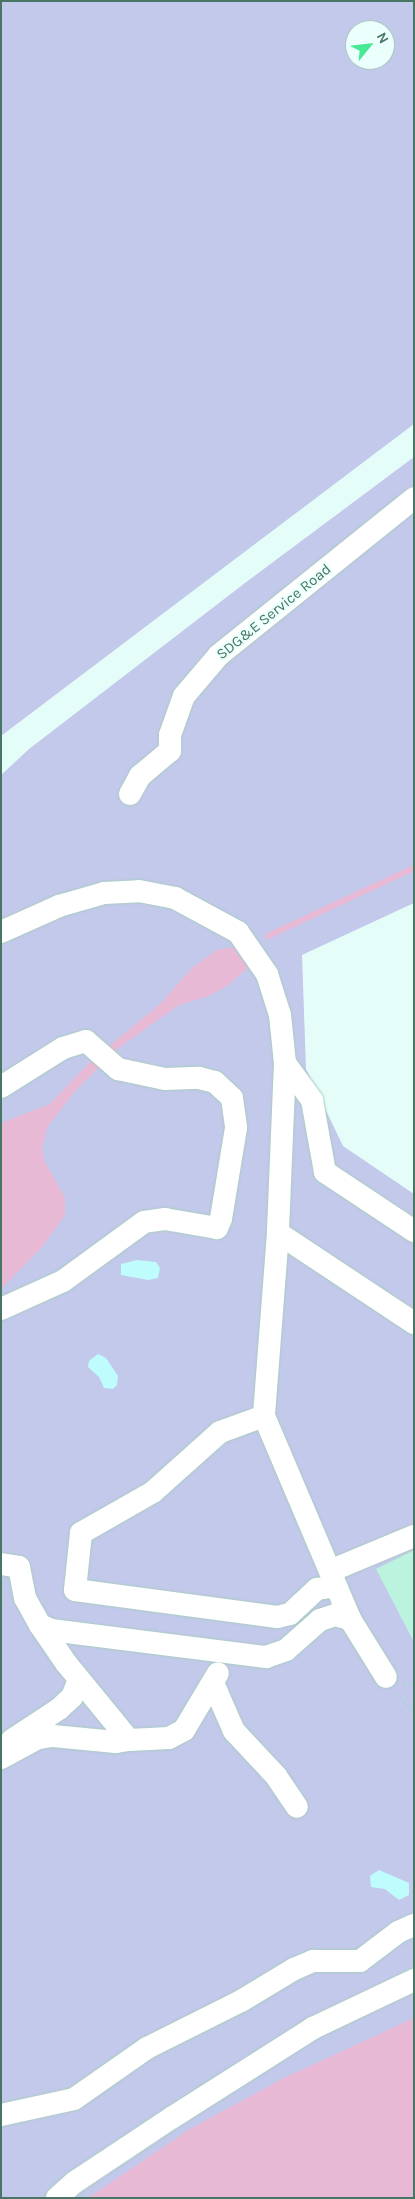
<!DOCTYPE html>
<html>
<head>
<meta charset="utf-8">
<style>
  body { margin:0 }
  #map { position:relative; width:415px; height:2199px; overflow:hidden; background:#e5fdf9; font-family:Karla,sans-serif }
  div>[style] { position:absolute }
  .green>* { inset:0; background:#c3c9eb }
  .sand>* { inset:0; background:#bffcfd }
  .water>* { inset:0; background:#e7b9d5 }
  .stream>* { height:6px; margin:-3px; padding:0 3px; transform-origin:3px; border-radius:3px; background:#e7b9d5 }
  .building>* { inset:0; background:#bcf3df }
  .path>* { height:3px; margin-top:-1.5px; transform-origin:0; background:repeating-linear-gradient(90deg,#9fd8c2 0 1px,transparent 0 5px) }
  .roads { filter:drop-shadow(0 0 1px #a8ccc1) drop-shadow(0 0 1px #a8ccc1) }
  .minor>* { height:22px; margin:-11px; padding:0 11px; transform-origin:11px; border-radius:11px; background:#fff }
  span { translate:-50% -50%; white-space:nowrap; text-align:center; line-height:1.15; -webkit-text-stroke:4.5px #ebfffc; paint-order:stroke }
  .street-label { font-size:15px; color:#497664 }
  .frame { position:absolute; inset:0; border:2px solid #497664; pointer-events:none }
  .north { position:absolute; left:345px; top:20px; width:50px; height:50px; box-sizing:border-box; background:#ebfffc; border:1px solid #aac8bf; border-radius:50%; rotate:61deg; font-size:14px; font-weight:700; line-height:20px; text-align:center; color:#497664 }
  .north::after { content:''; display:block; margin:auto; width:18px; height:22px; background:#47e992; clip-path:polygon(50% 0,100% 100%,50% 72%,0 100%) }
</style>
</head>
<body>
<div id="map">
  <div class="green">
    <div style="clip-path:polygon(evenodd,1px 1px,414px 1px,414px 424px,1px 736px,1px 1px,355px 30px,385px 30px,385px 60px,355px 60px,355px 30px)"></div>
    <div style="clip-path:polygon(414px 457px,414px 903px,302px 955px,306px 1069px,343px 1146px,414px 1194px,414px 2198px,1px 2198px,1px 775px,29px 749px,245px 583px)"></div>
  </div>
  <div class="sand">
    <div style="clip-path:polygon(137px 1260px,156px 1262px,160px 1268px,158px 1278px,148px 1280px,121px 1275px,121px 1264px)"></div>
    <div style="clip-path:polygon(98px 1354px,106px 1358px,118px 1376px,117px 1385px,113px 1389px,104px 1388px,99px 1377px,88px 1367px,89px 1361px)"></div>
    <div style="clip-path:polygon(379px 1870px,409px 1883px,409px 1895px,399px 1900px,385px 1889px,371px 1887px,370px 1876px)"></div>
  </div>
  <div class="water">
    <div style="clip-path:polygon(233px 947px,248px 968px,228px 985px,209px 996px,179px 1005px,120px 1047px,77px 1089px,47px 1127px,42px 1150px,45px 1162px,65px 1198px,65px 1215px,42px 1247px,1px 1289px,1px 1123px,50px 1104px,90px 1062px,161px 1003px,192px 968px,217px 950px)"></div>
    <div style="clip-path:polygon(414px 2018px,414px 2198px,88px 2198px,190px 2129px,282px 2079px)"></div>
  </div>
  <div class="stream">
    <div style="left:268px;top:936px;width:161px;rotate:-25deg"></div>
  </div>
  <div class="building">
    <div style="clip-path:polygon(414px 1550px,414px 1642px,376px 1569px)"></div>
  </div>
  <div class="path">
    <div style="left:404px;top:1683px;width:10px;rotate:6deg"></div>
    <div style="left:397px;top:1693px;width:26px;rotate:50deg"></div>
  </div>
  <div class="roads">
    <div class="minor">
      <div style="left:130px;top:794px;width:21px;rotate:-61deg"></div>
      <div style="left:140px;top:776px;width:39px;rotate:-40deg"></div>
      <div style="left:170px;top:751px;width:16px;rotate:-90deg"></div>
      <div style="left:170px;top:735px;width:41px;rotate:-70.3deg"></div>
      <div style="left:184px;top:696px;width:54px;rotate:-49.5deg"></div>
      <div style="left:219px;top:655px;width:250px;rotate:-38.8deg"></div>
      <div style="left:1px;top:932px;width:64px;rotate:-24.1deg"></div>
      <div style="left:59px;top:906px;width:47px;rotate:-16.1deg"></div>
      <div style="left:104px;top:893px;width:35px;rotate:-3deg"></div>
      <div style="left:139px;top:891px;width:37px;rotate:11deg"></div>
      <div style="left:175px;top:898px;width:72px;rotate:28.4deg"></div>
      <div style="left:238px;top:932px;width:51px;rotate:55.4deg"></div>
      <div style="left:267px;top:974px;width:43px;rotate:72.4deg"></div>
      <div style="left:280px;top:1015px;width:48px;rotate:84.1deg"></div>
      <div style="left:285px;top:1063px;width:170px;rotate:92.4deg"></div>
      <div style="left:278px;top:1233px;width:184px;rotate:94.4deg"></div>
      <div style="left:264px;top:1416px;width:220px;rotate:67deg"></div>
      <div style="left:350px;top:1619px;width:68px;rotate:58.2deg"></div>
      <div style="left:285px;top:1063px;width:46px;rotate:53.9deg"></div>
      <div style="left:312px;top:1100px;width:73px;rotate:79.8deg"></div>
      <div style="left:325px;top:1172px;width:107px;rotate:33.5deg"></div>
      <div style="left:1px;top:1087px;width:73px;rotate:-32.2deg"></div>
      <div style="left:63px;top:1048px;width:24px;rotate:-17deg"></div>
      <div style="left:86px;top:1041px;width:43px;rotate:41.2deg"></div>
      <div style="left:118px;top:1069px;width:48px;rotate:12deg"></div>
      <div style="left:165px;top:1079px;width:34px;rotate:-2deg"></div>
      <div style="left:199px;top:1078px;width:16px;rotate:14deg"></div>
      <div style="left:215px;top:1082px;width:23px;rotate:43deg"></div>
      <div style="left:232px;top:1098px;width:30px;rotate:82deg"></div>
      <div style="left:236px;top:1128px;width:92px;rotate:99.4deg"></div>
      <div style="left:221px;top:1219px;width:10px;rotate:114deg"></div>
      <div style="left:217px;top:1228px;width:53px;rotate:-170.2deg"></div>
      <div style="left:165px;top:1219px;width:21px;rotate:172deg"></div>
      <div style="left:144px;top:1222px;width:100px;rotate:143.9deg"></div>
      <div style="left:63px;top:1281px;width:68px;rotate:155.7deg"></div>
      <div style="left:278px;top:1233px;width:163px;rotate:33.5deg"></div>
      <div style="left:264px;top:1416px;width:47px;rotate:160deg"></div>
      <div style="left:220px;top:1432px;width:90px;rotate:138.2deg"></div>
      <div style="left:153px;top:1492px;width:83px;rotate:150.3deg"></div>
      <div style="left:81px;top:1533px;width:57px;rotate:96deg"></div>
      <div style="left:75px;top:1590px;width:204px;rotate:7.6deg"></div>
      <div style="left:277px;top:1617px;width:13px;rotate:-13deg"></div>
      <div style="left:290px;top:1614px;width:37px;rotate:-43deg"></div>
      <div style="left:317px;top:1589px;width:19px;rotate:-9deg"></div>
      <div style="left:1px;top:1564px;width:18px;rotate:9deg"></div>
      <div style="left:19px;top:1567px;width:32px;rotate:79deg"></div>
      <div style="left:25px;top:1598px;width:31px;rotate:61deg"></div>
      <div style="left:40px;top:1625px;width:12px;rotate:24deg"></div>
      <div style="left:51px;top:1630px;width:217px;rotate:7.2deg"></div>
      <div style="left:266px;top:1657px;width:21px;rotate:-19deg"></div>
      <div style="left:286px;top:1650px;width:45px;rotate:-41.4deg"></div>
      <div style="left:320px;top:1620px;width:16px;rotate:-18deg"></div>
      <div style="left:335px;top:1615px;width:16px;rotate:15deg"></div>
      <div style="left:330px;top:1571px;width:91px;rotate:-22.6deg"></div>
      <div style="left:213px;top:1683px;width:52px;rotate:66.4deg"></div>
      <div style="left:234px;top:1731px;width:62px;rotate:47deg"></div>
      <div style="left:276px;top:1776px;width:37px;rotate:56deg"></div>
      <div style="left:12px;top:1740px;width:56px;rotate:-33.4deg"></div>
      <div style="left:59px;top:1709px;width:18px;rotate:-43deg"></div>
      <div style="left:72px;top:1697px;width:18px;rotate:-68deg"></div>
      <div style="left:129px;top:1740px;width:40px;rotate:-2.9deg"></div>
      <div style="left:169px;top:1738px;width:17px;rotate:-28deg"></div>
      <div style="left:184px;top:1730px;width:66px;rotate:-59.2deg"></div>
      <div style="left:1px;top:1758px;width:42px;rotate:-28.4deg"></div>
      <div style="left:38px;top:1738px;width:15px;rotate:-8deg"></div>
      <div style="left:53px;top:1736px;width:63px;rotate:5.4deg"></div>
      <div style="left:116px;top:1742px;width:13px;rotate:-9deg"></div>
      <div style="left:129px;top:1740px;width:99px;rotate:-129.3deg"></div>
      <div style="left:66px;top:1663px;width:46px;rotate:-124.4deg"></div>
      <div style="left:1px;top:2115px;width:75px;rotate:-12.4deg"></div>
      <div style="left:74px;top:2099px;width:89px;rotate:-34.9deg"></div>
      <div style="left:147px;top:2048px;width:105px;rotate:-26.6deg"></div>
      <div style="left:241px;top:2001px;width:62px;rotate:-31.1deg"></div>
      <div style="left:294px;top:1969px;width:21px;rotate:-23deg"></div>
      <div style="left:313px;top:1961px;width:47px"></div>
      <div style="left:360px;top:1961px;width:48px;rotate:-37.3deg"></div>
      <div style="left:398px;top:1932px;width:17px;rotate:-24deg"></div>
      <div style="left:57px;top:2198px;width:24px;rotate:-42deg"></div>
      <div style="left:75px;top:2182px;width:118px;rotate:-33.6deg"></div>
      <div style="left:173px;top:2117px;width:166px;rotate:-32.4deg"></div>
      <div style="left:313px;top:2028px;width:112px;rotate:-25.4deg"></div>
    </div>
  </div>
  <div class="street-label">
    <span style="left:274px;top:612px;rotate:-39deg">SDG&amp;E Service Road</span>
  </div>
  <div class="frame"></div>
  <div class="north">N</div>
</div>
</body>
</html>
